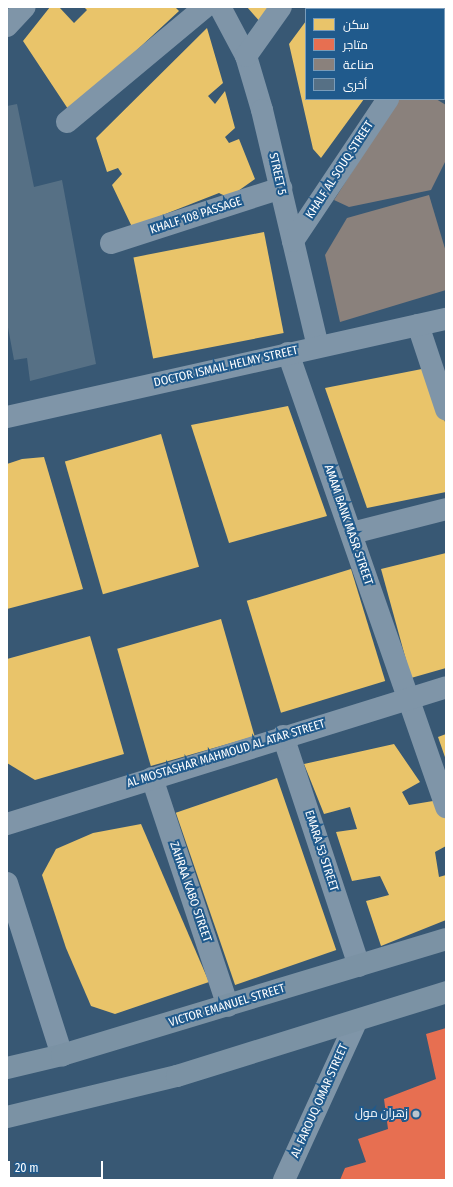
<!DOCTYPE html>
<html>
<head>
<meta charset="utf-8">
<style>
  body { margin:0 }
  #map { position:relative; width:453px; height:1187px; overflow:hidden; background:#385874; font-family:"Fira Sans Condensed",Cairo,sans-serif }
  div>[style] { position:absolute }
  .homes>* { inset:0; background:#e9c46a; transform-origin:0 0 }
  .shops>* { inset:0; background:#e76f51 }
  .industry>* { inset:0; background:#8a817c }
  .building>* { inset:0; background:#567085 }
  .minor>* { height:22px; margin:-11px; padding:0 11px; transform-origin:11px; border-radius:11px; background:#7f95a8 }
  .secondary>* { height:22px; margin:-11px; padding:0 11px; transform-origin:11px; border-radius:11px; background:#7b92a4 }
  .dots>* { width:11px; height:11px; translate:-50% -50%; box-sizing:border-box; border:2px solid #205a8c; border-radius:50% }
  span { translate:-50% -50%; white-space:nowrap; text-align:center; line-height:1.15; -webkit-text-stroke:4px #205a8c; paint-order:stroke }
  .street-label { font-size:12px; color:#fff }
  .poi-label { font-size:12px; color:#fff }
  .right { translate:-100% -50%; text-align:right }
  .frame { position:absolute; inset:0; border:8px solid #fff; pointer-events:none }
  .legend { position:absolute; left:305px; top:8px; width:140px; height:92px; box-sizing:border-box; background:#205a8c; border:1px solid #799cba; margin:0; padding:5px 7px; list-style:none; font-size:12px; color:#fff }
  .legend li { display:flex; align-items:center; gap:8px; height:20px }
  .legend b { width:20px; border:1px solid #799cba }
  .scale { position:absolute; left:8px; top:1161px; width:95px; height:18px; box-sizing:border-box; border:2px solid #fff; border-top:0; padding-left:5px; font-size:12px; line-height:14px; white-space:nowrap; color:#fff; -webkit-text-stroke:3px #205a8c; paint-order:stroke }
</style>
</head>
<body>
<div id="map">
  <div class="homes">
    <div style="clip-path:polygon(50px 7px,59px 7px,74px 23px,87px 10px,84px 7px,175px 7px,179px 11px,70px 112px,23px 41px)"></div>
    <div style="clip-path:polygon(247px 7px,274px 7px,262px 24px)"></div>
    <div style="clip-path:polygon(317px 7px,430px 7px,315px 9px)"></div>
    <div style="clip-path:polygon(306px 21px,306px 99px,364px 99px,321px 158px,313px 149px,289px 44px)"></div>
    <div style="clip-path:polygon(207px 28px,223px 83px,208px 96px,215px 104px,225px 91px,235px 128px,225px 137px,229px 143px,239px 139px,255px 179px,238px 191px,225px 196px,219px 193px,132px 227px,112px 185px,122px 174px,118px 168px,107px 172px,96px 138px)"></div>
    <div style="left:264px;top:232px;width:103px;height:133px;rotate:79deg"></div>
    <div style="clip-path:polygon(427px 368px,446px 425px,446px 492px,367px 508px,325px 388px)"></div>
    <div style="clip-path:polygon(288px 406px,327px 516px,229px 543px,191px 425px)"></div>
    <div style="left:161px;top:434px;width:138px;height:100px;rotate:74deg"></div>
    <div style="clip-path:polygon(44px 457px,83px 589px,7px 609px,7px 464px,22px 459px)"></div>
    <div style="clip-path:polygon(446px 553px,446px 668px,411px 678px,381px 569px)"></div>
    <div style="left:351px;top:569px;width:117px;height:109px;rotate:73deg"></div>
    <div style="left:221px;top:619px;width:122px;height:108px;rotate:74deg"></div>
    <div style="clip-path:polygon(90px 636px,124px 754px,35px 780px,7px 763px,7px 659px)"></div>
    <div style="clip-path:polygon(446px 734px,446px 760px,438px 737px)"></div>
    <div style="clip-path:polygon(394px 744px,420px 782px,402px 792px,409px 805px,439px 800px,446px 821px,446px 846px,435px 852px,439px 877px,446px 875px,446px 920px,381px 946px,366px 901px,389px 895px,380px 876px,352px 881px,336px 832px,357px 829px,350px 807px,324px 814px,304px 764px)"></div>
    <div style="left:277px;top:778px;width:182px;height:107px;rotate:71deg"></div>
    <div style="clip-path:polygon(141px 824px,209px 982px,115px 1014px,91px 1006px,66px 948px,42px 875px,56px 849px,93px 833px)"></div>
  </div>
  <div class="shops">
    <div style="clip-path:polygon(446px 1028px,446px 1180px,340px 1180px,345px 1168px,366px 1162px,358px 1139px,388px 1129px,384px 1099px,436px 1079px,426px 1034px)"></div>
  </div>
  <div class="industry">
    <div style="clip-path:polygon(398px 99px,436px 99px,446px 105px,446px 160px,431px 190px,349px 207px,334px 200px)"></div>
    <div style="clip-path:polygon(429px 195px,446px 252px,446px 290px,340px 322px,325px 255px,347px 218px)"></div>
  </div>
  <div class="building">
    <div style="clip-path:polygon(17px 104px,34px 187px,62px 180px,96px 364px,30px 381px,27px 358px,14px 360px,7px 322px,7px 106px)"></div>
  </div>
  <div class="minor">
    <div style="left:220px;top:7px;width:55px;rotate:62deg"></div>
    <div style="left:246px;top:56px;width:56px;rotate:73.5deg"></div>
    <div style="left:262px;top:110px;width:243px;rotate:76.7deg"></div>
    <div style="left:444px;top:14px;width:4px;rotate:-56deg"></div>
    <div style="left:7px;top:26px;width:26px;rotate:-47deg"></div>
    <div style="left:246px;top:56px;width:60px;rotate:-54.5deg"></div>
    <div style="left:67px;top:122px;width:180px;rotate:-39.8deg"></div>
    <div style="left:293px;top:241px;width:171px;rotate:-56.2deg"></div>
    <div style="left:111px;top:243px;width:179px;rotate:-17.9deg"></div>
    <div style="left:418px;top:325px;width:89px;rotate:71.6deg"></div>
    <div style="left:288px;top:353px;width:481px;rotate:70.8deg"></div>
    <div style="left:7px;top:417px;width:450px;rotate:-12.6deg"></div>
    <div style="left:352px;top:533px;width:97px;rotate:-14.3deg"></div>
    <div style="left:283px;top:736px;width:242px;rotate:71.7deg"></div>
    <div style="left:152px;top:778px;width:240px;rotate:71.6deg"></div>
    <div style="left:7px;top:824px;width:460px;rotate:-17.3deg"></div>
    <div style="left:7px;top:883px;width:181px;rotate:72.3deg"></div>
    <div style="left:284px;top:1180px;width:174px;rotate:-65.5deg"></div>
  </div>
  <div class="secondary">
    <div style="left:7px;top:1068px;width:57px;rotate:-13.3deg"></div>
    <div style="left:62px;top:1055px;width:401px;rotate:-16.8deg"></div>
    <div style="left:7px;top:1117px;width:175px;rotate:-13.6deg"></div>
    <div style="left:177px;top:1076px;width:282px;rotate:-17.3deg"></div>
  </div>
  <div class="dots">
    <div style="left:416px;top:1114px;background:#b9c5ce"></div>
  </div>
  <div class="street-label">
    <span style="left:340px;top:170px;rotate:-57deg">KHALF AL SOUQ STREET</span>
    <span style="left:277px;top:174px;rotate:77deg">STREET 5</span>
    <span style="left:196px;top:216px;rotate:-18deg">KHALF 108 PASSAGE</span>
    <span style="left:226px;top:367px;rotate:-13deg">DOCTOR ISMAIL HELMY STREET</span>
    <span style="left:348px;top:525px;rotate:71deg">AMAM BANK MASR STREET</span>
    <span style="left:226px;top:754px;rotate:-17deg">AL MOSTASHAR MAHMOUD AL ATAR STREET</span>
    <span style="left:321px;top:851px;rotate:72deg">EMARA 53 STREET</span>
    <span style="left:190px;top:892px;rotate:71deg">ZAHRAA KABO STREET</span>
    <span style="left:227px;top:1006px;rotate:-17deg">VICTOR EMANUEL STREET</span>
    <span style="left:320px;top:1101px;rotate:-66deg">AL FAROUQ OMAR STREET</span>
  </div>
  <div class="poi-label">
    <span class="right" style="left:408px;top:1114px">زهران مول</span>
  </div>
  <div class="frame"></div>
  <ul class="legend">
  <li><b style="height:11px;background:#e9c46a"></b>سكن</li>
  <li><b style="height:11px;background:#e76f51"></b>متاجر</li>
  <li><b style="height:11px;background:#8a817c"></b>صناعة</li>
  <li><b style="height:11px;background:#567085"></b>أخرى</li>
  </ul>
  <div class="scale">20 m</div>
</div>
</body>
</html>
